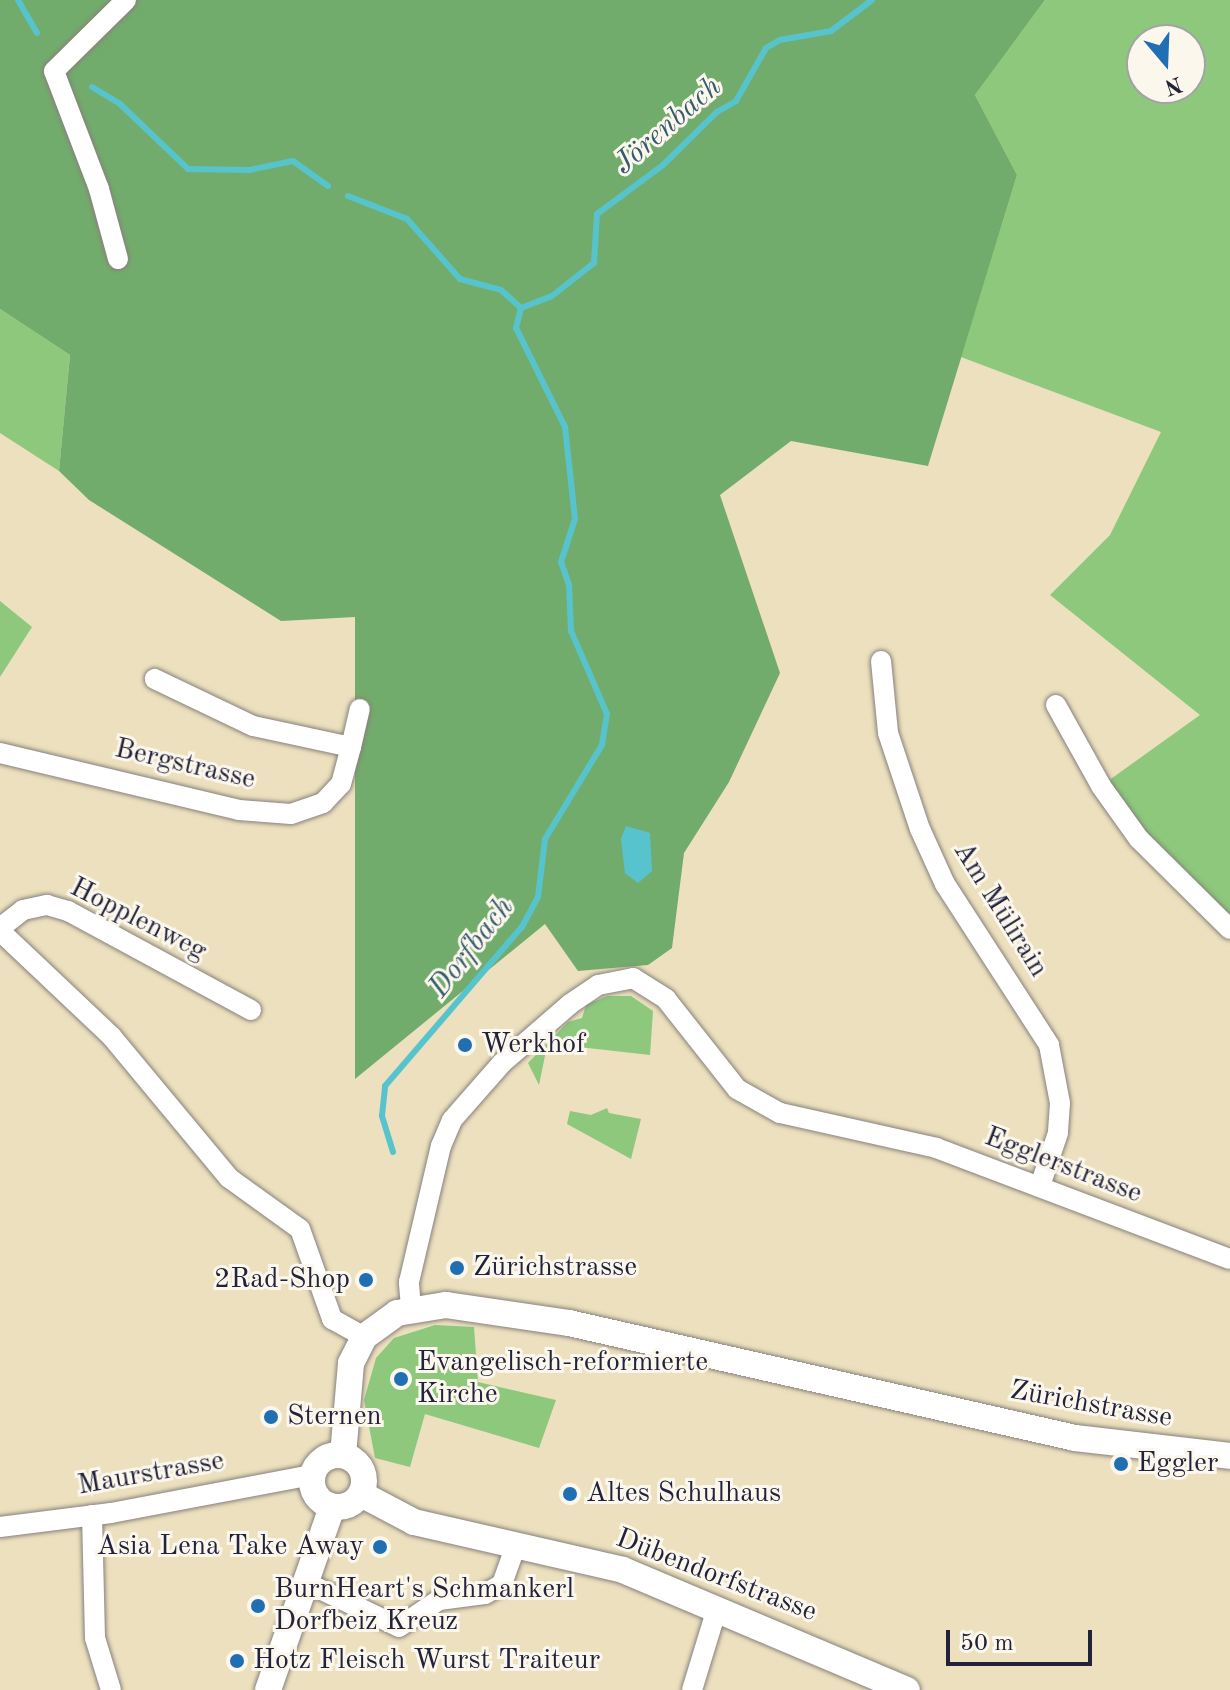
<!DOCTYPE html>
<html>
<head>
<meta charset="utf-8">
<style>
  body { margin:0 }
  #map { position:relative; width:1230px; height:1690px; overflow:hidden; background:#ece0be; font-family:"Old Standard TT",serif }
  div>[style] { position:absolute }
  .green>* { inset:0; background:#8dc87d }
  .forest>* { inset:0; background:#72ac6c }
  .water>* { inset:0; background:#57c4cd }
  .stream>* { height:6px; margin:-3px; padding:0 3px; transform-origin:3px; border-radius:3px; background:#57c4cd }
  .roads { filter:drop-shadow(0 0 2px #87817c) drop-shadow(0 0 2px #87817c) }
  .minor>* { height:20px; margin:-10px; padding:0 10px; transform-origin:10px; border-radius:10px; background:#fff }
  .major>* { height:26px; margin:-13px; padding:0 13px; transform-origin:13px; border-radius:13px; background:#fff }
  .major>.ring { margin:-13px; padding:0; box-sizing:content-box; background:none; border:26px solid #fff; border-radius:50% }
  .dots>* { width:22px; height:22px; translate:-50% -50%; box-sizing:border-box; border:4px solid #fbf7ec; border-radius:50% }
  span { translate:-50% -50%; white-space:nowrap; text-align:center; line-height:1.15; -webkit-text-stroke:6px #fbf7ec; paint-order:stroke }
  .street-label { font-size:28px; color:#22223b }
  .poi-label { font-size:28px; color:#22223b }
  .left { translate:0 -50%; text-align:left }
  .right { translate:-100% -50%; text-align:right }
  .water-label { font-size:30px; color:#355b6e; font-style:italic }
  .north { position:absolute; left:1126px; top:24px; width:80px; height:80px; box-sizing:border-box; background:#fbf7ec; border:2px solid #a4a2a5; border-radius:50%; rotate:161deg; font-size:22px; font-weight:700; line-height:32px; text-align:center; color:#22223b }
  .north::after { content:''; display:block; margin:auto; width:28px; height:36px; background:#1f6fb2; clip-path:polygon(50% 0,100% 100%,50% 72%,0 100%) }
  .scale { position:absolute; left:946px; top:1630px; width:146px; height:36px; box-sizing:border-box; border:4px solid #22223b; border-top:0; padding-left:10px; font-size:24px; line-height:28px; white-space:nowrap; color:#22223b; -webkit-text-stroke:6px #fbf7ec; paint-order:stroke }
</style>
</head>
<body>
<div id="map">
  <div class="green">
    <div style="clip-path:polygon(evenodd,1045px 0,1230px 0,1230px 929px,1101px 786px,1200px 715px,1050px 595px,1110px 535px,1161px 432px,961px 357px,1017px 175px,975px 95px,1045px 0,1142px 40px,1190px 40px,1190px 88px,1142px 88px,1142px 40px)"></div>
    <div style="clip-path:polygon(0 309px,70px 355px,59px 471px,0 433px)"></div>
    <div style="clip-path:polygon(0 601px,32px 627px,0 677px)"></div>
    <div style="clip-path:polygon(607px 996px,631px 996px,653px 1011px,650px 1055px,579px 1047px,576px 1053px,546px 1051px,539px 1085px,528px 1063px,568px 1022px,582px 1018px,586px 1005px)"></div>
    <div style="clip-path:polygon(607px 1108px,609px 1113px,641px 1119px,631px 1159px,567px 1124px,570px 1111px,591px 1115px)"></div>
    <div style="clip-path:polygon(435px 1325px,474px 1327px,478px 1382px,556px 1400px,539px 1448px,425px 1414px,410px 1467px,375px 1458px,364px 1400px,376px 1358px,394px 1338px)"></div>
  </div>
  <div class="forest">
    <div style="clip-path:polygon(0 0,1045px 0,975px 95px,1017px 175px,928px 466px,791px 441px,720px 495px,780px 673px,729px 782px,684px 853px,672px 948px,648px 965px,578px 971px,545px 924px,355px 1079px,355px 617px,281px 621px,89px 500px,59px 471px,70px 355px,0 309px)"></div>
  </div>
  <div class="water">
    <div style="clip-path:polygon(626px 826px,650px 833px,652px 871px,638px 883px,625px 873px,621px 839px)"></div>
  </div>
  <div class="stream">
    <div style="left:18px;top:0;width:38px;rotate:60deg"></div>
    <div style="left:92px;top:87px;width:33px;rotate:31deg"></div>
    <div style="left:120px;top:104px;width:94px;rotate:43.7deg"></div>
    <div style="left:188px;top:169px;width:61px;rotate:0.9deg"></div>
    <div style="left:249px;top:170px;width:45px;rotate:-11.6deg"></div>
    <div style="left:293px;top:161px;width:43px;rotate:35.5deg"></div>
    <div style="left:348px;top:196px;width:63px;rotate:21.3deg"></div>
    <div style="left:407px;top:219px;width:80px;rotate:48.5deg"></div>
    <div style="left:460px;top:279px;width:42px;rotate:15deg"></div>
    <div style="left:501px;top:290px;width:27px;rotate:42deg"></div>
    <div style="left:521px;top:308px;width:33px;rotate:-21deg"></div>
    <div style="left:552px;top:296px;width:53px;rotate:-38.2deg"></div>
    <div style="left:594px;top:263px;width:49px;rotate:-86.5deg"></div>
    <div style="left:597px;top:214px;width:82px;rotate:-36.6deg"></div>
    <div style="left:663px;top:165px;width:76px;rotate:-44.5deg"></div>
    <div style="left:717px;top:112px;width:22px;rotate:-30deg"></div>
    <div style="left:736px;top:101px;width:61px;rotate:-60.5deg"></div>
    <div style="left:766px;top:48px;width:16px;rotate:-30deg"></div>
    <div style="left:780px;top:40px;width:52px;rotate:-10deg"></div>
    <div style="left:831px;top:31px;width:51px;rotate:-37.1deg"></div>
    <div style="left:393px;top:1152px;width:38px;rotate:-107deg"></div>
    <div style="left:382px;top:1116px;width:30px;rotate:-84deg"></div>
    <div style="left:385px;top:1086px;width:210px;rotate:-49.3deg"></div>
    <div style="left:522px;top:927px;width:34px;rotate:-62deg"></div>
    <div style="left:538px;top:897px;width:58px;rotate:-83.1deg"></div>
    <div style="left:545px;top:839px;width:110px;rotate:-58.8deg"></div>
    <div style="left:602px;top:745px;width:31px;rotate:-81deg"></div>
    <div style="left:607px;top:714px;width:90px;rotate:-113.4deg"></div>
    <div style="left:571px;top:631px;width:46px;rotate:-92.5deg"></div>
    <div style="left:569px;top:585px;width:24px;rotate:-109deg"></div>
    <div style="left:561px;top:562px;width:45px;rotate:-72deg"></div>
    <div style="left:575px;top:519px;width:93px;rotate:-96.2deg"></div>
    <div style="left:565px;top:427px;width:110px;rotate:-116.3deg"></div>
    <div style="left:516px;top:328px;width:21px;rotate:-76deg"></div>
  </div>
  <div class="roads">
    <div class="minor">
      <div style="left:118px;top:259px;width:73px;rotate:-105.2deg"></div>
      <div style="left:99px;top:189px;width:126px;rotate:-110.9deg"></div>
      <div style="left:54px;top:71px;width:101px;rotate:-44.6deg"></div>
      <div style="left:881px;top:661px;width:72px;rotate:84.4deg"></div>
      <div style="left:888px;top:733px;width:101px;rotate:71.6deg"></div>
      <div style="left:920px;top:829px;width:60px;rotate:65.6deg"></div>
      <div style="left:945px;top:884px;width:192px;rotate:57.1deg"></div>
      <div style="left:1049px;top:1045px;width:59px;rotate:79.3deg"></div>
      <div style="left:1060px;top:1103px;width:30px;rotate:94deg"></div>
      <div style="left:1058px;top:1133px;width:56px;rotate:108.8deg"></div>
      <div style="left:1056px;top:705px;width:93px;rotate:60.9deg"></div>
      <div style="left:1101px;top:786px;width:65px;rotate:54.4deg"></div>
      <div style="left:1139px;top:839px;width:128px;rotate:44.7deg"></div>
      <div style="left:351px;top:747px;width:39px;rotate:-77deg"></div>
      <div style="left:0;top:753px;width:246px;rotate:13.4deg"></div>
      <div style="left:239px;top:810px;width:52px;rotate:4.4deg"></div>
      <div style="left:291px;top:814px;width:34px;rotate:-19deg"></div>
      <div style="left:323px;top:803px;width:26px;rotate:-47deg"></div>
      <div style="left:341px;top:784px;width:38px;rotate:-75deg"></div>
      <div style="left:351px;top:747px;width:100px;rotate:-167.9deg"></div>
      <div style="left:253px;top:726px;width:109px;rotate:-154.4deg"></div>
      <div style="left:0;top:928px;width:29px;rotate:-38deg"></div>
      <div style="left:23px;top:910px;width:25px;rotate:-12deg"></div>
      <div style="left:47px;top:905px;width:22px;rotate:16deg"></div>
      <div style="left:68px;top:911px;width:208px;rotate:28.4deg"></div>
      <div style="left:0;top:931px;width:154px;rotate:43.4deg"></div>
      <div style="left:112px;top:1037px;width:183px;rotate:50.3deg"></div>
      <div style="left:229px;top:1178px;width:87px;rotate:35.7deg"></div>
      <div style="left:300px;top:1229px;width:96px;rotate:70.4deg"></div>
      <div style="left:332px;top:1319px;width:37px;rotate:29deg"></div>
      <div style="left:411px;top:1307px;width:25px;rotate:-95deg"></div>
      <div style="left:409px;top:1282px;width:140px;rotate:-76.8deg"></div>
      <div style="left:441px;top:1146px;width:28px;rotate:-67deg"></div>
      <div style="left:452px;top:1120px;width:76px;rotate:-48.7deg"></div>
      <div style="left:502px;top:1063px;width:90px;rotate:-40.9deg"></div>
      <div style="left:570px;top:1004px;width:34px;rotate:-34deg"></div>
      <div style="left:598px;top:985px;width:36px;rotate:-11deg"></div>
      <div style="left:633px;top:978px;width:39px;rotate:32deg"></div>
      <div style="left:666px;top:999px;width:115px;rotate:51.7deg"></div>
      <div style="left:737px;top:1089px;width:49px;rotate:29.2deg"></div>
      <div style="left:780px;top:1113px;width:160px;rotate:12.6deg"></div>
      <div style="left:936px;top:1148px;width:314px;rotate:20.7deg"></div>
      <div style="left:92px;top:1515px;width:123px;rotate:88.6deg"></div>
      <div style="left:95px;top:1638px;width:54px;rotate:72.9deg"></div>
      <div style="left:0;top:1527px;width:112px;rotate:-7.2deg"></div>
      <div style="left:111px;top:1513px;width:205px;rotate:-10.7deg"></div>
      <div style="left:303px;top:1581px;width:106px;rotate:25.6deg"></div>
      <div style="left:399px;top:1627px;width:48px;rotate:-34deg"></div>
      <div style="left:439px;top:1600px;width:46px;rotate:-7.4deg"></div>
      <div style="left:485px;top:1594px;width:20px;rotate:-30deg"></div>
      <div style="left:502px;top:1584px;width:41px;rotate:-70.3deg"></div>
      <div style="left:692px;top:1690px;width:86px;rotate:-73deg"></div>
    </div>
    <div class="major">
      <div class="ring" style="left:312px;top:1455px;width:26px;height:26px"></div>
      <div style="left:343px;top:1455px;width:92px;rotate:-85deg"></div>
      <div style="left:351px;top:1363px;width:29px;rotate:-63deg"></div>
      <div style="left:364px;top:1337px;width:41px;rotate:-36deg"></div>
      <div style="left:397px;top:1313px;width:50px;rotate:-9.3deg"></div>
      <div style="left:446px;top:1305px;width:124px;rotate:8.3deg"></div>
      <div style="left:569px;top:1323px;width:519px;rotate:12.8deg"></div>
      <div style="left:1075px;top:1438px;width:156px;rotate:6.6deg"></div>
      <div style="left:361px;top:1494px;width:60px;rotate:27.8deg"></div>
      <div style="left:414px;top:1522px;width:214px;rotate:12.9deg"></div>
      <div style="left:623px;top:1570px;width:308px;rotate:22.9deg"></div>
      <div style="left:268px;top:1690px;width:194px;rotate:-70.7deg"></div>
    </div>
  </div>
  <div class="dots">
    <div style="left:465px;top:1045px;background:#1f6fb2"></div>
    <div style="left:457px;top:1268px;background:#1f6fb2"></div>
    <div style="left:366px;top:1280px;background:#1f6fb2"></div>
    <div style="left:401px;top:1379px;background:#1f6fb2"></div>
    <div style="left:271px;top:1417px;background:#1f6fb2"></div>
    <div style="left:1121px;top:1464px;background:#1f6fb2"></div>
    <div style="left:570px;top:1494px;background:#1f6fb2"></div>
    <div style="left:380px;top:1547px;background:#1f6fb2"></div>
    <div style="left:258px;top:1606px;background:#1f6fb2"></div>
    <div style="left:237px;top:1661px;background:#1f6fb2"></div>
  </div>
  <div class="street-label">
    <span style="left:185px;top:765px;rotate:13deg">Bergstrasse</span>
    <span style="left:1000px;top:910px;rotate:58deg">Am Mülirain</span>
    <span style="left:138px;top:920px;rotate:27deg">Hopplenweg</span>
    <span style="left:1063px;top:1166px;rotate:21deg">Egglerstrasse</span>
    <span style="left:1091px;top:1405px;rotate:10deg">Zürichstrasse</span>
    <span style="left:151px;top:1474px;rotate:-10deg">Maurstrasse</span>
    <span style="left:716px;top:1576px;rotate:21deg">Dübendorfstrasse</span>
  </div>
  <div class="poi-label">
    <span class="left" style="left:481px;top:1045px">Werkhof</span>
    <span class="left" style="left:473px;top:1268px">Zürichstrasse</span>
    <span class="right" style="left:350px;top:1280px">2Rad-Shop</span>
    <span class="left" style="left:417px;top:1379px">Evangelisch-reformierte<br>Kirche</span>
    <span class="left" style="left:287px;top:1417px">Sternen</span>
    <span class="left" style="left:1137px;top:1464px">Eggler</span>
    <span class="left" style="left:586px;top:1494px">Altes Schulhaus</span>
    <span class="right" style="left:364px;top:1547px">Asia Lena Take Away</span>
    <span class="left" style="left:274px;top:1606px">BurnHeart's Schmankerl<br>Dorfbeiz Kreuz</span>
    <span class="left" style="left:253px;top:1661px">Hotz Fleisch Wurst Traiteur</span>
  </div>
  <div class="water-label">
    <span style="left:668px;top:126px;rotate:-41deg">Jörenbach</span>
    <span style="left:472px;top:948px;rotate:-52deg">Dorfbach</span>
  </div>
  <div class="north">N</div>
  <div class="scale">50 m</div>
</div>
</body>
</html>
